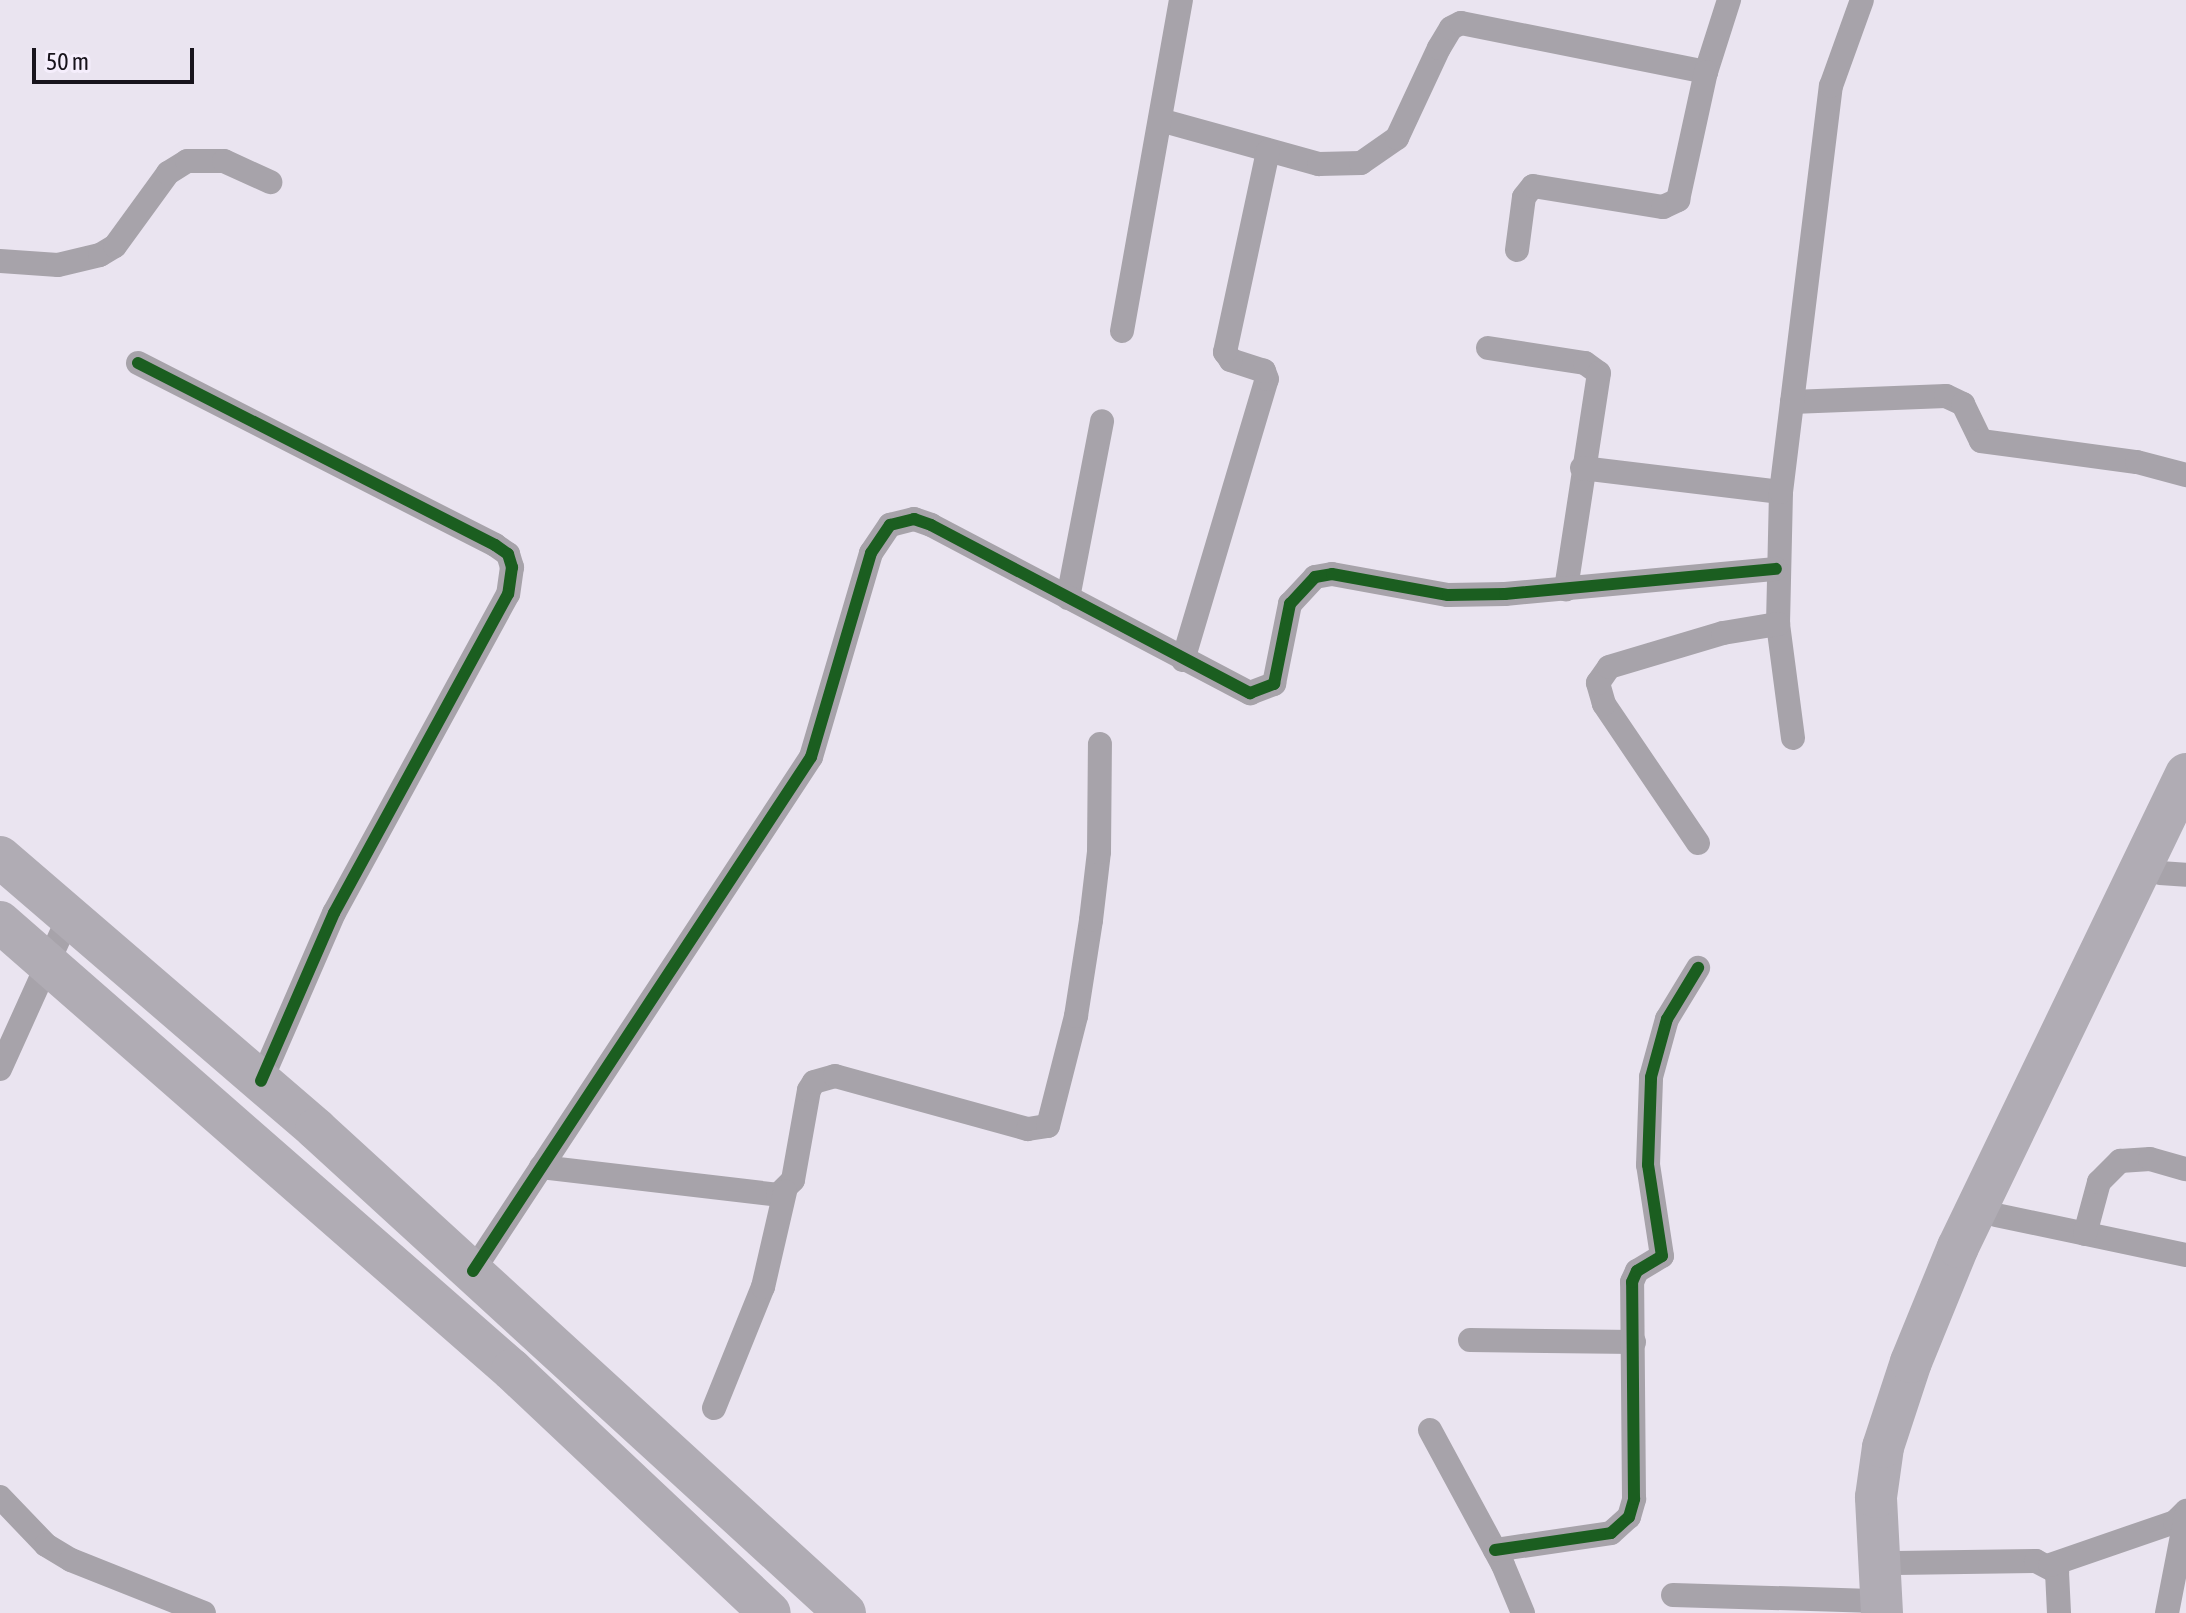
<!DOCTYPE html>
<html>
<head>
<meta charset="utf-8">
<style>
  body { margin:0 }
  #map { position:relative; width:2186px; height:1613px; overflow:hidden; background:#eae4f0; font-family:"Asap Condensed",sans-serif }
  div>[style] { position:absolute }
  .street>* { height:24px; margin:-12px; padding:0 12px; transform-origin:12px; border-radius:12px; background:#a7a3aa }
  .highway>* { height:42px; margin:-21px; padding:0 21px; transform-origin:21px; border-radius:21px; background:#b0acb4 }
  .cycleway>* { height:12px; margin:-6px; padding:0 6px; transform-origin:6px; border-radius:6px; background:#1b5e20 }
  span { translate:-50% -50%; white-space:nowrap; text-align:center; line-height:1.15; -webkit-text-stroke:6px #f5eefc; paint-order:stroke }
  .scale { position:absolute; left:32px; top:48px; width:162px; height:36px; box-sizing:border-box; border:4px solid #18141c; border-top:0; padding-left:10px; font-size:24px; line-height:28px; white-space:nowrap; color:#18141c; -webkit-text-stroke:6px #f5eefc; paint-order:stroke }
</style>
</head>
<body>
<div id="map">
  <div class="street">
    <div style="left:1160px;top:120px;width:165px;rotate:15.5deg"></div>
    <div style="left:1319px;top:164px;width:42px;rotate:-1.4deg"></div>
    <div style="left:1361px;top:163px;width:44px;rotate:-34.8deg"></div>
    <div style="left:1397px;top:138px;width:99px;rotate:-65deg"></div>
    <div style="left:1439px;top:48px;width:23px;rotate:-59deg"></div>
    <div style="left:1451px;top:28px;width:11px;rotate:-27deg"></div>
    <div style="left:1461px;top:23px;width:250px;rotate:11.3deg"></div>
    <div style="left:1706px;top:72px;width:76px;rotate:-72.3deg"></div>
    <div style="left:1517px;top:250px;width:53px;rotate:-82.5deg"></div>
    <div style="left:1524px;top:197px;width:14px;rotate:-51deg"></div>
    <div style="left:1533px;top:186px;width:132px;rotate:9.2deg"></div>
    <div style="left:1663px;top:207px;width:17px;rotate:-25deg"></div>
    <div style="left:1678px;top:200px;width:131px;rotate:-77.7deg"></div>
    <div style="left:0;top:261px;width:58px;rotate:3.9deg"></div>
    <div style="left:58px;top:265px;width:43px;rotate:-13.4deg"></div>
    <div style="left:100px;top:255px;width:17px;rotate:-31deg"></div>
    <div style="left:115px;top:246px;width:90px;rotate:-54deg"></div>
    <div style="left:168px;top:173px;width:22px;rotate:-32deg"></div>
    <div style="left:187px;top:161px;width:37px"></div>
    <div style="left:224px;top:161px;width:51px;rotate:24.5deg"></div>
    <div style="left:1122px;top:331px;width:336px;rotate:-79.9deg"></div>
    <div style="left:1488px;top:348px;width:98px;rotate:8.8deg"></div>
    <div style="left:1585px;top:363px;width:17px;rotate:36deg"></div>
    <div style="left:1599px;top:373px;width:219px;rotate:98.7deg"></div>
    <div style="left:138px;top:363px;width:401px;rotate:27deg"></div>
    <div style="left:495px;top:545px;width:16px;rotate:35deg"></div>
    <div style="left:508px;top:554px;width:14px;rotate:73deg"></div>
    <div style="left:512px;top:567px;width:27px;rotate:98deg"></div>
    <div style="left:508px;top:594px;width:363px;rotate:118.6deg"></div>
    <div style="left:334px;top:913px;width:183px;rotate:113.5deg"></div>
    <div style="left:1792px;top:402px;width:154px;rotate:-2.2deg"></div>
    <div style="left:1946px;top:396px;width:19px;rotate:25deg"></div>
    <div style="left:1963px;top:404px;width:41px;rotate:64.1deg"></div>
    <div style="left:1981px;top:441px;width:157px;rotate:7.7deg"></div>
    <div style="left:2137px;top:462px;width:51px;rotate:14.9deg"></div>
    <div style="left:1582px;top:468px;width:200px;rotate:6.9deg"></div>
    <div style="left:1068px;top:598px;width:180px;rotate:-79.1deg"></div>
    <div style="left:1183px;top:660px;width:293px;rotate:-73.4deg"></div>
    <div style="left:1267px;top:379px;width:9px;rotate:-111deg"></div>
    <div style="left:1264px;top:371px;width:35px;rotate:-162deg"></div>
    <div style="left:1231px;top:360px;width:10px;rotate:-127deg"></div>
    <div style="left:1225px;top:352px;width:205px;rotate:-77.9deg"></div>
    <div style="left:1793px;top:738px;width:115px;rotate:-97.5deg"></div>
    <div style="left:1778px;top:624px;width:132px;rotate:-88.7deg"></div>
    <div style="left:1781px;top:492px;width:409px;rotate:-83deg"></div>
    <div style="left:1831px;top:86px;width:91px;rotate:-70.2deg"></div>
    <div style="left:1698px;top:843px;width:168px;rotate:-124.1deg"></div>
    <div style="left:1604px;top:704px;width:22px;rotate:-106deg"></div>
    <div style="left:1598px;top:683px;width:19px;rotate:-55deg"></div>
    <div style="left:1609px;top:667px;width:119px;rotate:-16.6deg"></div>
    <div style="left:1723px;top:633px;width:56px;rotate:-9.3deg"></div>
    <div style="left:2160px;top:873px;width:26px;rotate:4deg"></div>
    <div style="left:0;top:1069px;width:168px;rotate:-65.7deg"></div>
    <div style="left:541px;top:1167px;width:239px;rotate:6.7deg"></div>
    <div style="left:778px;top:1195px;width:21px;rotate:-45deg"></div>
    <div style="left:793px;top:1180px;width:91px;rotate:-79.9deg"></div>
    <div style="left:809px;top:1090px;width:9px;rotate:-58deg"></div>
    <div style="left:814px;top:1082px;width:22px;rotate:-16deg"></div>
    <div style="left:835px;top:1076px;width:200px;rotate:15.4deg"></div>
    <div style="left:1028px;top:1129px;width:20px;rotate:-9deg"></div>
    <div style="left:1048px;top:1126px;width:114px;rotate:-75.7deg"></div>
    <div style="left:1076px;top:1016px;width:97px;rotate:-81.1deg"></div>
    <div style="left:1091px;top:920px;width:68px;rotate:-83.3deg"></div>
    <div style="left:1099px;top:852px;width:108px;rotate:-89.5deg"></div>
    <div style="left:1996px;top:1215px;width:194px;rotate:11.9deg"></div>
    <div style="left:2085px;top:1234px;width:54px;rotate:-74.9deg"></div>
    <div style="left:2099px;top:1182px;width:30px;rotate:-45deg"></div>
    <div style="left:2120px;top:1161px;width:30px;rotate:-4deg"></div>
    <div style="left:2150px;top:1159px;width:37px;rotate:16deg"></div>
    <div style="left:473px;top:1271px;width:615px;rotate:-56.67deg"></div>
    <div style="left:811px;top:757px;width:213px;rotate:-73.6deg"></div>
    <div style="left:871px;top:553px;width:34px;rotate:-56deg"></div>
    <div style="left:890px;top:525px;width:25px;rotate:-14deg"></div>
    <div style="left:914px;top:519px;width:18px;rotate:19deg"></div>
    <div style="left:931px;top:525px;width:361px;rotate:27.8deg"></div>
    <div style="left:1250px;top:693px;width:26px;rotate:-21deg"></div>
    <div style="left:1274px;top:684px;width:82px;rotate:-78.7deg"></div>
    <div style="left:1290px;top:604px;width:37px;rotate:-47deg"></div>
    <div style="left:1315px;top:577px;width:17px;rotate:-10deg"></div>
    <div style="left:1332px;top:574px;width:118px;rotate:10.3deg"></div>
    <div style="left:1448px;top:595px;width:57px;rotate:-1deg"></div>
    <div style="left:1505px;top:594px;width:272px;rotate:-5.3deg"></div>
    <div style="left:1470px;top:1340px;width:164px;rotate:0.7deg"></div>
    <div style="left:714px;top:1408px;width:131px;rotate:-68deg"></div>
    <div style="left:763px;top:1287px;width:98px;rotate:-77deg"></div>
    <div style="left:1430px;top:1430px;width:153px;rotate:61.6deg"></div>
    <div style="left:1503px;top:1565px;width:52px;rotate:67.4deg"></div>
    <div style="left:0;top:1497px;width:66px;rotate:46.2deg"></div>
    <div style="left:46px;top:1545px;width:29px;rotate:31deg"></div>
    <div style="left:71px;top:1560px;width:143px;rotate:21.7deg"></div>
    <div style="left:1495px;top:1550px;width:117px;rotate:-8.3deg"></div>
    <div style="left:1611px;top:1533px;width:24px;rotate:-42deg"></div>
    <div style="left:1629px;top:1517px;width:19px;rotate:-74deg"></div>
    <div style="left:1634px;top:1499px;width:217px;rotate:-90.5deg"></div>
    <div style="left:1632px;top:1282px;width:12px;rotate:-66deg"></div>
    <div style="left:1637px;top:1271px;width:29px;rotate:-31deg"></div>
    <div style="left:1662px;top:1256px;width:92px;rotate:-98.7deg"></div>
    <div style="left:1648px;top:1165px;width:88px;rotate:-88deg"></div>
    <div style="left:1651px;top:1077px;width:60px;rotate:-74.6deg"></div>
    <div style="left:1667px;top:1019px;width:60px;rotate:-58.7deg"></div>
    <div style="left:1896px;top:1563px;width:140px;rotate:-0.8deg"></div>
    <div style="left:2036px;top:1561px;width:24px;rotate:28deg"></div>
    <div style="left:2057px;top:1572px;width:41px;rotate:87.2deg"></div>
    <div style="left:2050px;top:1565px;width:132px;rotate:-19deg"></div>
    <div style="left:2175px;top:1522px;width:16px;rotate:-45deg"></div>
    <div style="left:1673px;top:1595px;width:207px;rotate:1.7deg"></div>
    <div style="left:2167px;top:1613px;width:100px;rotate:-79deg"></div>
  </div>
  <div class="highway">
    <div style="left:0;top:857px;width:417px;rotate:40.7deg"></div>
    <div style="left:316px;top:1129px;width:717px;rotate:42.46deg"></div>
    <div style="left:0;top:922px;width:680px;rotate:41.19deg"></div>
    <div style="left:512px;top:1370px;width:354px;rotate:43.3deg"></div>
    <div style="left:1882px;top:1613px;width:116px;rotate:-93deg"></div>
    <div style="left:1876px;top:1497px;width:50px;rotate:-82deg"></div>
    <div style="left:1883px;top:1447px;width:89px;rotate:-71.8deg"></div>
    <div style="left:1911px;top:1362px;width:124px;rotate:-67.8deg"></div>
    <div style="left:1958px;top:1247px;width:525px;rotate:-64.26deg"></div>
  </div>
  <div class="cycleway">
    <div style="left:138px;top:363px;width:401px;rotate:27deg"></div>
    <div style="left:495px;top:545px;width:16px;rotate:35deg"></div>
    <div style="left:508px;top:554px;width:14px;rotate:73deg"></div>
    <div style="left:512px;top:567px;width:27px;rotate:98deg"></div>
    <div style="left:508px;top:594px;width:363px;rotate:118.6deg"></div>
    <div style="left:334px;top:913px;width:183px;rotate:113.5deg"></div>
    <div style="left:473px;top:1271px;width:615px;rotate:-56.67deg"></div>
    <div style="left:811px;top:757px;width:213px;rotate:-73.6deg"></div>
    <div style="left:871px;top:553px;width:34px;rotate:-56deg"></div>
    <div style="left:890px;top:525px;width:25px;rotate:-14deg"></div>
    <div style="left:914px;top:519px;width:18px;rotate:19deg"></div>
    <div style="left:931px;top:525px;width:361px;rotate:27.8deg"></div>
    <div style="left:1250px;top:693px;width:26px;rotate:-21deg"></div>
    <div style="left:1274px;top:684px;width:82px;rotate:-78.7deg"></div>
    <div style="left:1290px;top:604px;width:37px;rotate:-47deg"></div>
    <div style="left:1315px;top:577px;width:17px;rotate:-10deg"></div>
    <div style="left:1332px;top:574px;width:118px;rotate:10.3deg"></div>
    <div style="left:1448px;top:595px;width:57px;rotate:-1deg"></div>
    <div style="left:1505px;top:594px;width:272px;rotate:-5.3deg"></div>
    <div style="left:1495px;top:1550px;width:117px;rotate:-8.3deg"></div>
    <div style="left:1611px;top:1533px;width:24px;rotate:-42deg"></div>
    <div style="left:1629px;top:1517px;width:19px;rotate:-74deg"></div>
    <div style="left:1634px;top:1499px;width:217px;rotate:-90.5deg"></div>
    <div style="left:1632px;top:1282px;width:12px;rotate:-66deg"></div>
    <div style="left:1637px;top:1271px;width:29px;rotate:-31deg"></div>
    <div style="left:1662px;top:1256px;width:92px;rotate:-98.7deg"></div>
    <div style="left:1648px;top:1165px;width:88px;rotate:-88deg"></div>
    <div style="left:1651px;top:1077px;width:60px;rotate:-74.6deg"></div>
    <div style="left:1667px;top:1019px;width:60px;rotate:-58.7deg"></div>
  </div>
  <div class="scale">50 m</div>
</div>
</body>
</html>
